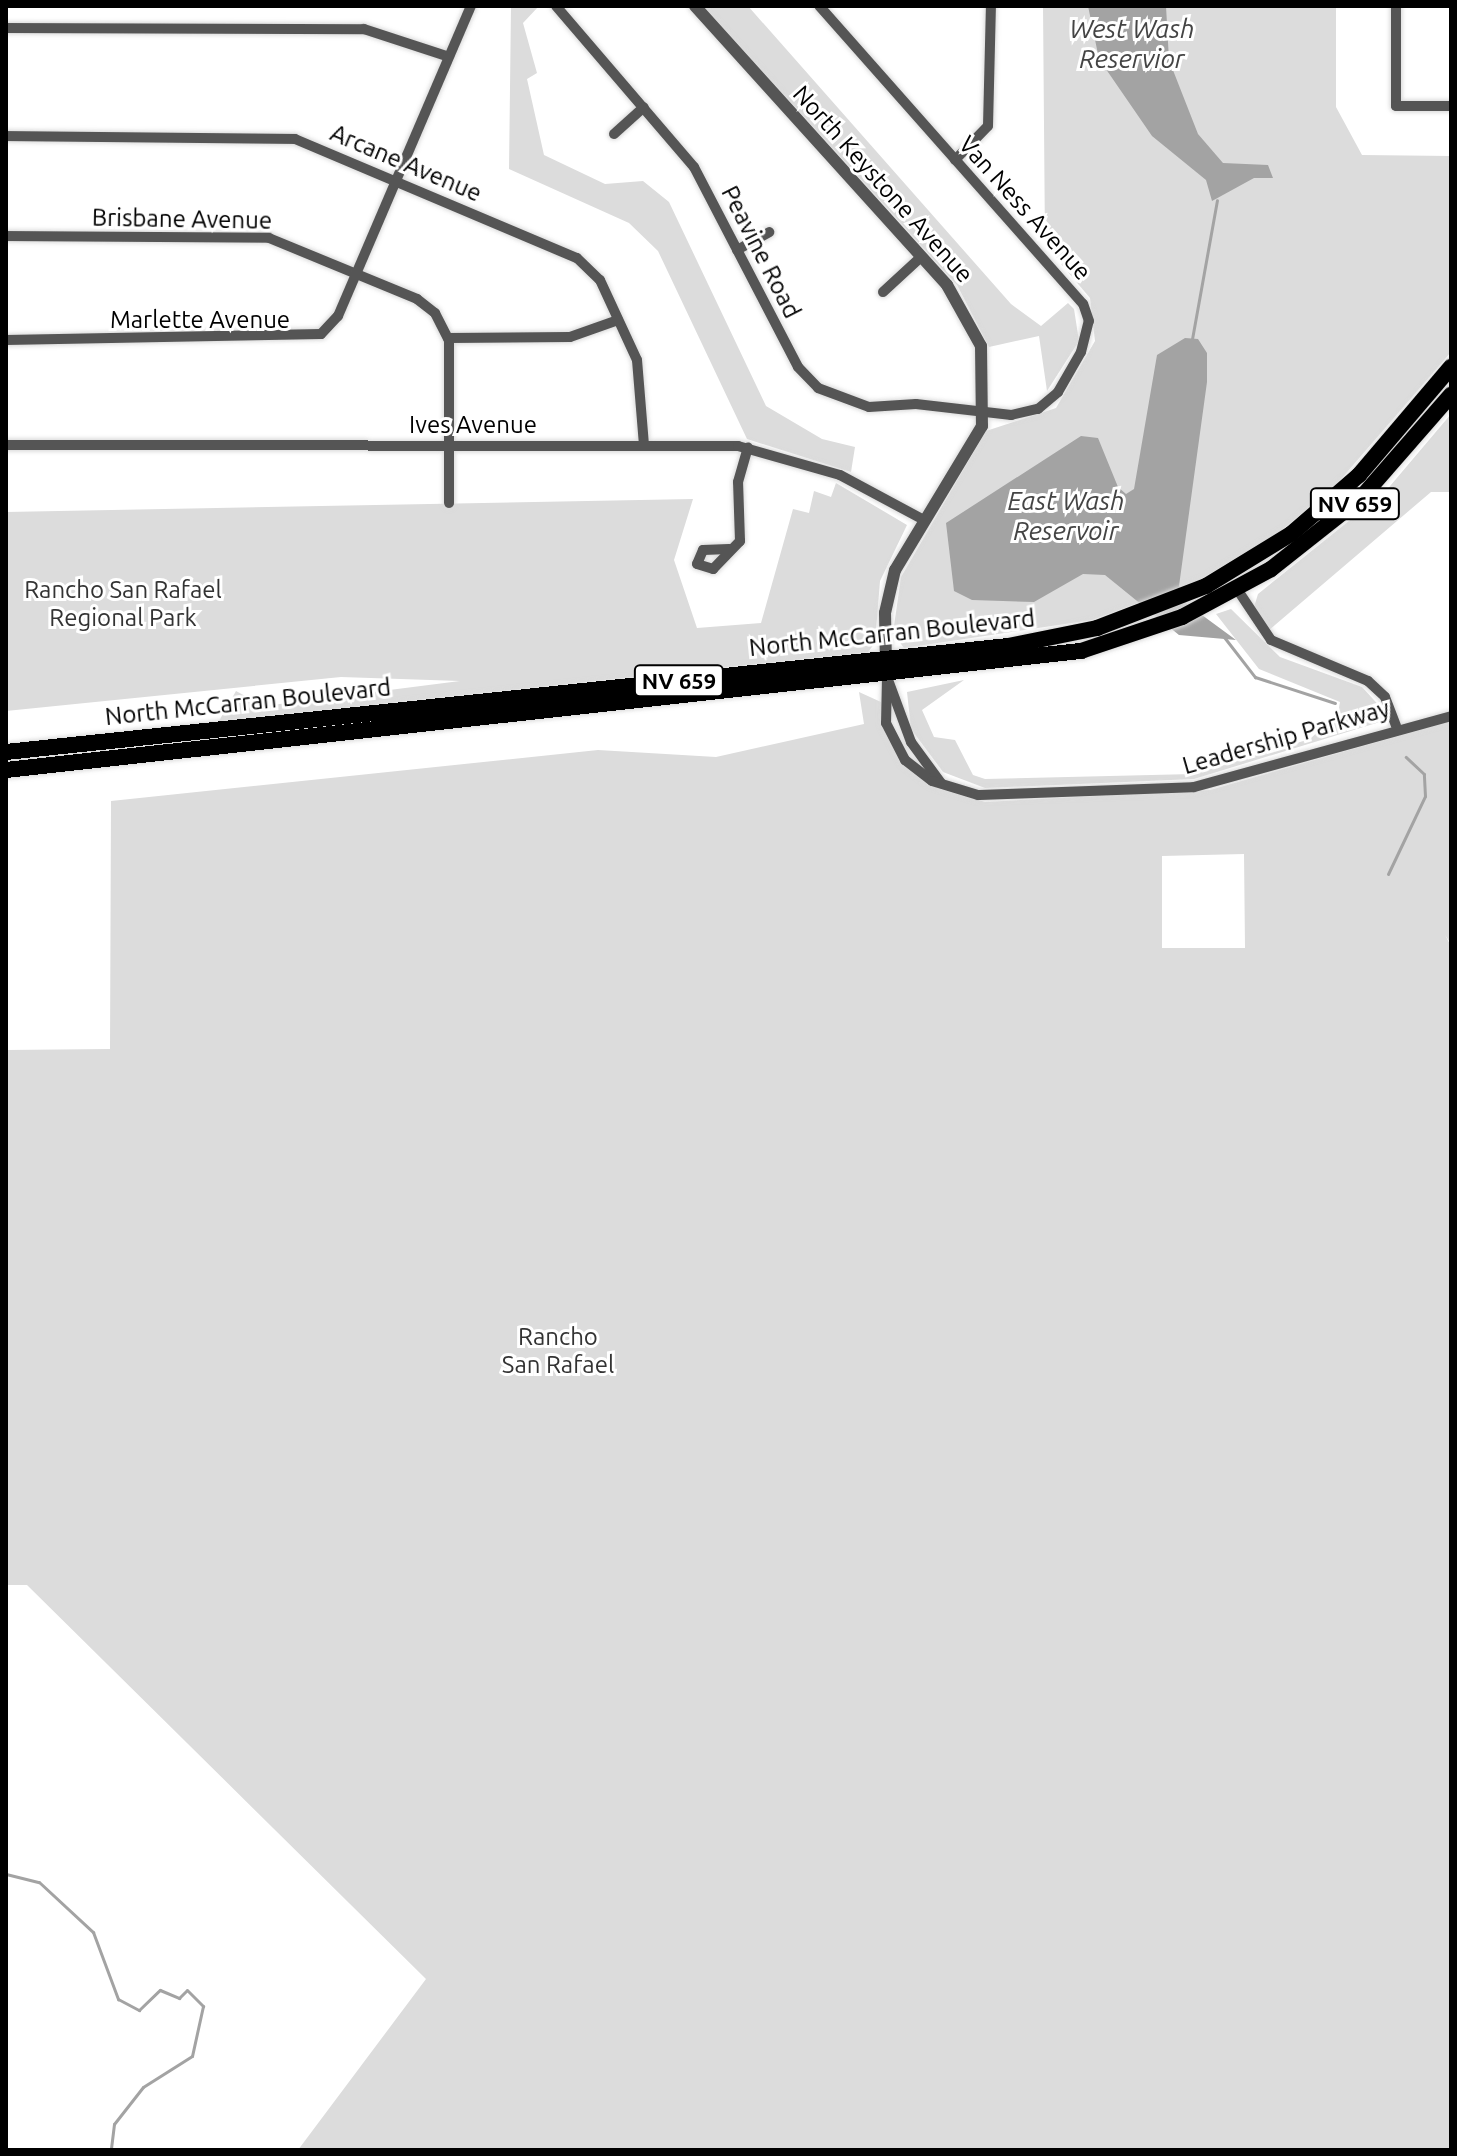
<!DOCTYPE html>
<html>
<head>
<meta charset="utf-8">
<style>
  body { margin:0 }
  #map { position:relative; width:1457px; height:2156px; overflow:hidden; background:#fff; font-family:Ubuntu,sans-serif }
  div>[style] { position:absolute }
  .green>* { inset:0; background:#dcdcdc }
  .water>* { inset:0; background:#a3a3a3 }
  .stream>* { height:3px; margin:-1.5px; padding:0 1.5px; transform-origin:1.5px; border-radius:1.5px; background:#a3a3a3 }
  .roads { filter:drop-shadow(0 0 2px #dbdbdb) drop-shadow(0 0 2px #dbdbdb) }
  .minor>* { height:10px; margin:-5px; padding:0 5px; transform-origin:5px; border-radius:5px; background:#555 }
  .tertiary>* { height:12px; margin:-6px; padding:0 6px; transform-origin:6px; border-radius:6px; background:#555 }
  .primary>* { height:16px; margin:-8px; padding:0 8px; transform-origin:8px; border-radius:8px; background:#000 }
  span { translate:-50% -50%; white-space:nowrap; text-align:center; line-height:1.15; -webkit-text-stroke:6px #fff; paint-order:stroke }
  .shield-label span { padding:2px 6px; background:#fff; border:2px solid; border-radius:6px; -webkit-text-stroke-width:0 }
  .shield-label { font-size:22px; color:#000; font-weight:700 }
  .street-label { font-size:24px; color:#000 }
  .park-label { font-size:24px; color:#333 }
  .water-label { font-size:26px; color:#444; font-style:italic }
  .frame { position:absolute; inset:0; border:8px solid #000; pointer-events:none }
</style>
</head>
<body>
<div id="map">
  <div class="green">
    <div style="clip-path:polygon(511px 6px,539px 6px,523px 23px,537px 73px,527px 79px,544px 155px,605px 184px,643px 181px,669px 202px,766px 406px,822px 439px,855px 447px,851px 472px,747px 439px,658px 251px,629px 223px,509px 169px)"></div>
    <div style="clip-path:polygon(703px 6px,748px 6px,1011px 304px,1041px 326px,1068px 303px,1074px 309px,1079px 341px,1047px 391px,1039px 336px,989px 347px,957px 285px)"></div>
    <div style="clip-path:polygon(1043px 6px,1336px 6px,1336px 107px,1362px 155px,1451px 156px,1451px 352px,1335px 486px,1278px 533px,1199px 580px,1092px 620px,904px 648px,893px 633px,901px 577px,986px 431px,1056px 408px,1095px 341px,1090px 298px,1045px 245px)"></div>
    <div style="clip-path:polygon(1451px 414px,1451px 492px,1431px 492px,1269px 630px,1254px 607px,1258px 594px,1385px 492px)"></div>
    <div style="clip-path:polygon(836px 483px,907px 525px,880px 581px,875px 643px,868px 652px,219px 721px,236px 691px,264px 706px,460px 681px,341px 677px,6px 711px,6px 512px,693px 499px,674px 560px,697px 628px,761px 623px,793px 509px,809px 513px,814px 491px,831px 497px)"></div>
    <div style="clip-path:polygon(1231px 609px,1280px 657px,1362px 687px,1385px 712px,1383px 721px,1194px 779px,985px 788px,943px 772px,911px 729px,907px 692px,964px 680px,922px 710px,934px 737px,955px 740px,973px 775px,985px 779px,1193px 774px,1310px 739px,1338px 713px,1340px 702px,1259px 669px,1216px 614px)"></div>
    <div style="clip-path:polygon(evenodd,859px 692px,881px 702px,889px 739px,937px 788px,985px 802px,1210px 790px,1451px 721px,1451px 944px,1445px 935px,1451px 946px,1451px 2150px,298px 2150px,426px 1979px,27px 1585px,6px 1585px,6px 1050px,110px 1049px,111px 801px,598px 750px,716px 757px,864px 724px,859px 692px,1244px 854px,1245px 948px,1162px 948px,1162px 856px,1244px 854px)"></div>
  </div>
  <div class="water">
    <div style="clip-path:polygon(1088px 6px,1166px 6px,1169px 60px,1198px 134px,1223px 163px,1268px 165px,1273px 178px,1254px 178px,1212px 201px,1206px 180px,1152px 136px,1099px 59px)"></div>
    <div style="clip-path:polygon(1185px 338px,1198px 339px,1207px 353px,1207px 382px,1179px 586px,1187px 604px,1236px 640px,1179px 635px,1105px 575px,1083px 574px,1034px 602px,972px 600px,954px 591px,946px 523px,1081px 436px,1098px 438px,1118px 487px,1126px 494px,1134px 489px,1157px 355px)"></div>
  </div>
  <div class="stream">
    <div style="left:1192px;top:339px;width:141px;rotate:-79.8deg"></div>
    <div style="left:1224px;top:637px;width:51px;rotate:52.2deg"></div>
    <div style="left:1255px;top:677px;width:84px;rotate:18deg"></div>
    <div style="left:1388px;top:874px;width:86px;rotate:-64.6deg"></div>
    <div style="left:1425px;top:796px;width:22px;rotate:-93deg"></div>
    <div style="left:1424px;top:774px;width:25px;rotate:-137deg"></div>
    <div style="left:6px;top:1874px;width:34px;rotate:14deg"></div>
    <div style="left:39px;top:1882px;width:74px;rotate:42.8deg"></div>
    <div style="left:93px;top:1932px;width:72px;rotate:69.5deg"></div>
    <div style="left:118px;top:1999px;width:24px;rotate:28deg"></div>
    <div style="left:139px;top:2010px;width:29px;rotate:-44deg"></div>
    <div style="left:160px;top:1990px;width:21px;rotate:23deg"></div>
    <div style="left:179px;top:1998px;width:11px;rotate:-45deg"></div>
    <div style="left:187px;top:1990px;width:23px;rotate:45deg"></div>
    <div style="left:203px;top:2006px;width:51px;rotate:102.4deg"></div>
    <div style="left:192px;top:2056px;width:58px;rotate:147.7deg"></div>
    <div style="left:143px;top:2087px;width:47px;rotate:128.1deg"></div>
    <div style="left:114px;top:2124px;width:26px;rotate:97deg"></div>
  </div>
  <div class="roads">
    <div class="minor">
      <div style="left:556px;top:6px;width:212px;rotate:49.4deg"></div>
      <div style="left:694px;top:167px;width:225px;rotate:62.5deg"></div>
      <div style="left:798px;top:367px;width:29px;rotate:46deg"></div>
      <div style="left:818px;top:388px;width:54px;rotate:20.4deg"></div>
      <div style="left:869px;top:407px;width:47px;rotate:-3.7deg"></div>
      <div style="left:916px;top:404px;width:96px;rotate:6.6deg"></div>
      <div style="left:1011px;top:415px;width:28px;rotate:-13deg"></div>
      <div style="left:1038px;top:409px;width:26px;rotate:-40deg"></div>
      <div style="left:1058px;top:392px;width:46px;rotate:-60.1deg"></div>
      <div style="left:1081px;top:352px;width:32px;rotate:-76deg"></div>
      <div style="left:1089px;top:321px;width:18px;rotate:-109deg"></div>
      <div style="left:1083px;top:304px;width:398px;rotate:-131.5deg"></div>
      <div style="left:1396px;top:6px;width:100px;rotate:90deg"></div>
      <div style="left:1396px;top:106px;width:55px"></div>
      <div style="left:6px;top:28px;width:358px;rotate:0.2deg"></div>
      <div style="left:364px;top:29px;width:89px;rotate:18.2deg"></div>
      <div style="left:614px;top:134px;width:40px;rotate:-42deg"></div>
      <div style="left:6px;top:136px;width:289px;rotate:0.6deg"></div>
      <div style="left:295px;top:139px;width:306px;rotate:22.9deg"></div>
      <div style="left:577px;top:258px;width:32px;rotate:44deg"></div>
      <div style="left:600px;top:280px;width:88px;rotate:65.2deg"></div>
      <div style="left:637px;top:360px;width:85px;rotate:85.3deg"></div>
      <div style="left:955px;top:160px;width:47px;rotate:-45.9deg"></div>
      <div style="left:988px;top:126px;width:120px;rotate:-88.6deg"></div>
      <div style="left:6px;top:236px;width:263px;rotate:0.4deg"></div>
      <div style="left:269px;top:238px;width:160px;rotate:22.4deg"></div>
      <div style="left:417px;top:299px;width:23px;rotate:38deg"></div>
      <div style="left:435px;top:313px;width:31px;rotate:63deg"></div>
      <div style="left:449px;top:341px;width:162px;rotate:90deg"></div>
      <div style="left:737px;top:250px;width:37px;rotate:-29deg"></div>
      <div style="left:883px;top:292px;width:52px;rotate:-42.6deg"></div>
      <div style="left:448px;top:338px;width:122px;rotate:-0.5deg"></div>
      <div style="left:570px;top:337px;width:51px;rotate:-19.5deg"></div>
      <div style="left:6px;top:340px;width:315px;rotate:-1.1deg"></div>
      <div style="left:321px;top:334px;width:25px;rotate:-47deg"></div>
      <div style="left:338px;top:316px;width:337px;rotate:-66.8deg"></div>
      <div style="left:6px;top:445px;width:732px;rotate:0.08deg"></div>
      <div style="left:738px;top:446px;width:106px;rotate:15.9deg"></div>
      <div style="left:840px;top:475px;width:95px;rotate:28.2deg"></div>
      <div style="left:729px;top:549px;width:26px;rotate:178deg"></div>
      <div style="left:703px;top:550px;width:15px;rotate:113deg"></div>
      <div style="left:697px;top:564px;width:17px;rotate:17deg"></div>
      <div style="left:713px;top:569px;width:39px;rotate:-46deg"></div>
      <div style="left:740px;top:541px;width:59px;rotate:-91.9deg"></div>
      <div style="left:738px;top:482px;width:36px;rotate:-74deg"></div>
      <div style="left:1237px;top:589px;width:61px;rotate:56.3deg"></div>
      <div style="left:1271px;top:640px;width:105px;rotate:22.9deg"></div>
      <div style="left:1368px;top:681px;width:23px;rotate:43deg"></div>
      <div style="left:1385px;top:697px;width:31px;rotate:69deg"></div>
      <div style="left:941px;top:783px;width:51px;rotate:-126.2deg"></div>
      <div style="left:911px;top:742px;width:69px;rotate:-110.3deg"></div>
      <div style="left:887px;top:677px;width:46px;rotate:91.2deg"></div>
      <div style="left:886px;top:723px;width:42px;rotate:62.8deg"></div>
      <div style="left:905px;top:760px;width:34px;rotate:38deg"></div>
      <div style="left:932px;top:781px;width:48px;rotate:16.9deg"></div>
      <div style="left:978px;top:795px;width:216px;rotate:-2.1deg"></div>
      <div style="left:1194px;top:787px;width:267px;rotate:-15.4deg"></div>
    </div>
    <div class="tertiary">
      <div style="left:695px;top:6px;width:376px;rotate:47.9deg"></div>
      <div style="left:947px;top:285px;width:70px;rotate:60.9deg"></div>
      <div style="left:981px;top:346px;width:80px;rotate:89.3deg"></div>
      <div style="left:982px;top:426px;width:168px;rotate:121.1deg"></div>
      <div style="left:895px;top:570px;width:44px;rotate:103.1deg"></div>
      <div style="left:885px;top:613px;width:52px;rotate:88.9deg"></div>
    </div>
    <div class="primary">
      <div style="left:6px;top:752px;width:1008px;rotate:-6.04deg"></div>
      <div style="left:1008px;top:646px;width:91px;rotate:-11.4deg"></div>
      <div style="left:1097px;top:628px;width:117px;rotate:-21.1deg"></div>
      <div style="left:1206px;top:586px;width:100px;rotate:-31.5deg"></div>
      <div style="left:1291px;top:534px;width:90px;rotate:-40.9deg"></div>
      <div style="left:1359px;top:475px;width:142px;rotate:-49.6deg"></div>
      <div style="left:6px;top:770px;width:1082px;rotate:-6.32deg"></div>
      <div style="left:1081px;top:651px;width:107px;rotate:-18.6deg"></div>
      <div style="left:1182px;top:617px;width:101px;rotate:-28.3deg"></div>
      <div style="left:1271px;top:569px;width:115px;rotate:-38.3deg"></div>
      <div style="left:1361px;top:498px;width:137px;rotate:-48.9deg"></div>
    </div>
  </div>
  <div class="shield-label">
    <span style="left:1355px;top:504px">NV 659</span>
    <span style="left:679px;top:681px">NV 659</span>
  </div>
  <div class="street-label">
    <span style="left:406px;top:163px;rotate:23deg">Arcane Avenue</span>
    <span style="left:883px;top:184px;rotate:48deg">North Keystone Avenue</span>
    <span style="left:1025px;top:208px;rotate:48deg">Van Ness Avenue</span>
    <span style="left:182px;top:219px;rotate:1deg">Brisbane Avenue</span>
    <span style="left:761px;top:252px;rotate:63deg">Peavine Road</span>
    <span style="left:200px;top:320px">Marlette Avenue</span>
    <span style="left:473px;top:425px">Ives Avenue</span>
    <span style="left:892px;top:633px;rotate:-6deg">North McCarran Boulevard</span>
    <span style="left:248px;top:702px;rotate:-6deg">North McCarran Boulevard</span>
    <span style="left:1286px;top:737px;rotate:-16deg">Leadership Parkway</span>
  </div>
  <div class="park-label">
    <span style="left:123px;top:604px">Rancho San Rafael<br>Regional Park</span>
    <span style="left:558px;top:1351px">Rancho<br>San Rafael</span>
  </div>
  <div class="water-label">
    <span style="left:1132px;top:44px">West Wash<br>Reservior</span>
    <span style="left:1066px;top:516px">East Wash<br>Reservoir</span>
  </div>
  <div class="frame"></div>
</div>
</body>
</html>
